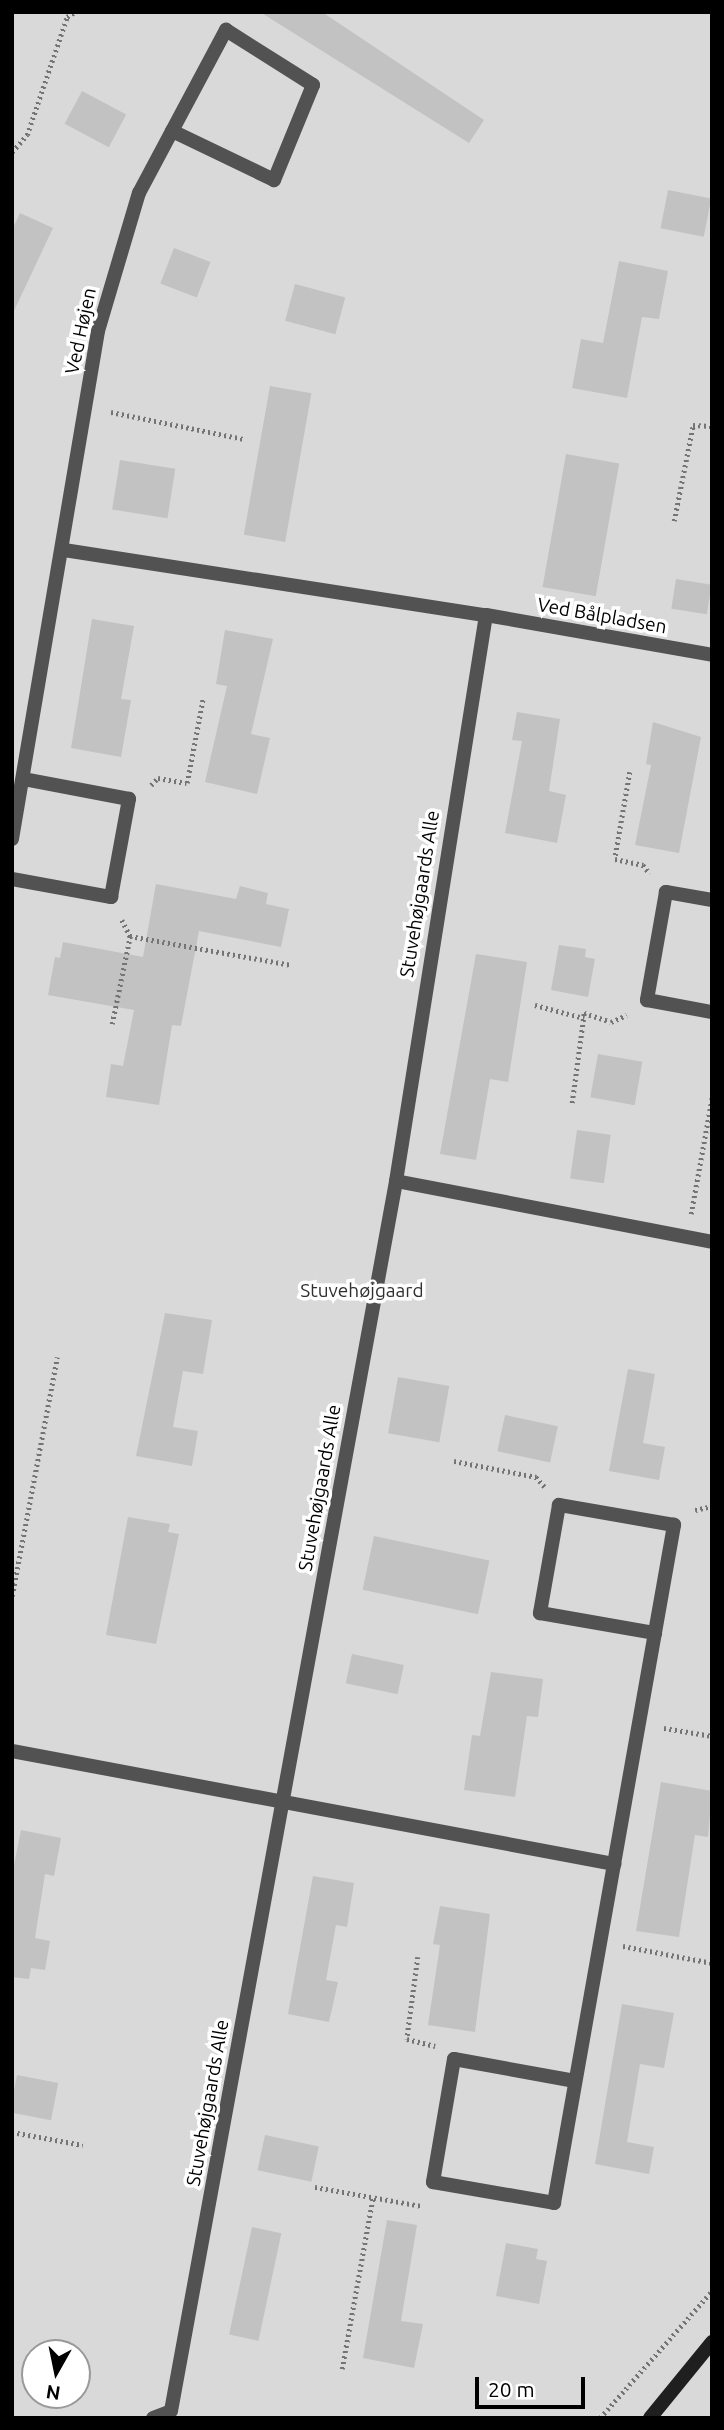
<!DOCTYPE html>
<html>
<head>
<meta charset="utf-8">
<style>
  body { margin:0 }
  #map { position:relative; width:724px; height:2430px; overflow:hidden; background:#fff; font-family:Ubuntu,sans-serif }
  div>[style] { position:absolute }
  .green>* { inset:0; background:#d9d9d9 }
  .building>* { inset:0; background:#c2c2c2; transform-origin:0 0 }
  .path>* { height:4.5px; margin-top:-2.25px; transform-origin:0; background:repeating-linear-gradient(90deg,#747474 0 2px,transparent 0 5.5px) }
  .lane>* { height:14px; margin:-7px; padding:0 7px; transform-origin:7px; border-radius:7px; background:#525252 }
  .secondary>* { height:14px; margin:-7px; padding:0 7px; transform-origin:7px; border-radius:7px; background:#1f1f1f }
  span { translate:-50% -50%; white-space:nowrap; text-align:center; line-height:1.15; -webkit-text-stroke:7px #fff; paint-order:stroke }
  .street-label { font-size:19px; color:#000 }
  .park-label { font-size:19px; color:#303030 }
  .frame { position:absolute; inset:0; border:14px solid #000; pointer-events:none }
  .north { position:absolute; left:21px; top:2339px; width:70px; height:70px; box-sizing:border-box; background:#fff; border:2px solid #999; border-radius:50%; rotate:189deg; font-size:19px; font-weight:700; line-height:28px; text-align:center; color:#000 }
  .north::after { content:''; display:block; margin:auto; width:24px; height:32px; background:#000; clip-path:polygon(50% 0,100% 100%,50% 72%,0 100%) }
  .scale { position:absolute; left:475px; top:2377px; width:110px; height:32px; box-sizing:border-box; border:4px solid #000; border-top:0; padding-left:9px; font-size:21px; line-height:24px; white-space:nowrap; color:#000; -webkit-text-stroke:5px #fff; paint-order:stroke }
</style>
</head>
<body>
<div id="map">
  <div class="green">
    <div style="clip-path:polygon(evenodd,12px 12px,712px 12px,712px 2418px,12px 2418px,12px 12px,35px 2353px,77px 2353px,77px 2395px,35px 2395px,35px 2353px)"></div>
  </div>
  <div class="building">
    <div style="clip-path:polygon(260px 12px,322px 12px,484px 120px,469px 143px)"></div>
    <div style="left:82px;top:91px;width:50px;height:37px;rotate:28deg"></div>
    <div style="left:668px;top:190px;width:44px;height:39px;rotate:11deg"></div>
    <div style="clip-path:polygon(20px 213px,53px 228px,12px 315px,12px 230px)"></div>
    <div style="left:174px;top:248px;width:39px;height:38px;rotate:21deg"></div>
    <div style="clip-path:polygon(619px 261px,668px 271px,659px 319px,642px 317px,627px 398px,572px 388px,581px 339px,603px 343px)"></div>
    <div style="left:295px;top:284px;width:52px;height:38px;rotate:15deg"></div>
    <div style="left:270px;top:386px;width:42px;height:151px;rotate:10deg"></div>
    <div style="left:566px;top:454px;width:54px;height:135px;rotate:10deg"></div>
    <div style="left:120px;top:460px;width:56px;height:50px;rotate:9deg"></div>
    <div style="left:676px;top:579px;width:36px;height:30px;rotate:9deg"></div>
    <div style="clip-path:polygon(92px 619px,134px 626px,121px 699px,131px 700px,121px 757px,71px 748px)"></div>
    <div style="clip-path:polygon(225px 630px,273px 639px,251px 734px,270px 738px,257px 794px,205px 782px,227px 686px,216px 684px)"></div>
    <div style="clip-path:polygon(517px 712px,560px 719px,549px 791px,566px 795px,557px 843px,505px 833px,522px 741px,512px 740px)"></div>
    <div style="clip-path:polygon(653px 722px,701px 737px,679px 853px,635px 845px,651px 765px,646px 764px)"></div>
    <div style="clip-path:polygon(156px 884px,236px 899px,240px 886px,268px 893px,266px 904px,289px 909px,281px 947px,199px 931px,181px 1026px,172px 1025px,159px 1105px,106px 1097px,111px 1064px,123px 1066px,134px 1010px,48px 995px,55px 957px,60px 958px,63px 942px,143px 957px)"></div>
    <div style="clip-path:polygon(559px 945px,586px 949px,585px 957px,595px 959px,588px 997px,551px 990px)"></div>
    <div style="clip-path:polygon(476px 954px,527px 962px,508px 1082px,490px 1079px,476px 1160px,440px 1154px)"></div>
    <div style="left:598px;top:1054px;width:45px;height:44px;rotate:10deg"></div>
    <div style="left:577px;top:1130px;width:34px;height:49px;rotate:8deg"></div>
    <div style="clip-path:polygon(165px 1313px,212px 1320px,203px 1374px,183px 1371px,173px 1427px,198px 1431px,192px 1466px,136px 1456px)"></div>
    <div style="clip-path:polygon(628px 1369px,655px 1374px,643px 1443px,665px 1447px,659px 1480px,609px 1471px)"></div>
    <div style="left:398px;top:1377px;width:52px;height:57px;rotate:10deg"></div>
    <div style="left:505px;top:1415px;width:54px;height:37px;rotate:12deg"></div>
    <div style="clip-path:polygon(128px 1517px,170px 1524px,168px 1532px,179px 1534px,156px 1644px,106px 1635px)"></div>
    <div style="left:374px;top:1536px;width:118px;height:55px;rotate:12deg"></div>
    <div style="left:352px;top:1654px;width:53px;height:30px;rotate:12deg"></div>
    <div style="clip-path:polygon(491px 1672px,543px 1679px,538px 1717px,527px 1716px,515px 1797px,464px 1790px,472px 1735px,480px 1736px)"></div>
    <div style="clip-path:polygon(661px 1782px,712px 1791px,708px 1837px,695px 1835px,679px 1937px,636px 1931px)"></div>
    <div style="clip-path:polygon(21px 1830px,61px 1838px,54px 1876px,45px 1874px,35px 1938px,50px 1941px,45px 1970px,31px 1968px,29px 1979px,12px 1977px,12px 1875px)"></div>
    <div style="clip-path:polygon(313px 1876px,354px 1883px,347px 1927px,336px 1925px,326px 1980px,338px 1982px,329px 2022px,288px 2014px)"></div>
    <div style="clip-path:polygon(440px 1906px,490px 1914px,475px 2032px,428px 2025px,440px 1945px,433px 1944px)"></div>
    <div style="clip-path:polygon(622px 2004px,674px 2013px,664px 2068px,640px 2064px,627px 2142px,654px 2147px,649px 2174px,595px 2164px)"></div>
    <div style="left:17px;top:2075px;width:42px;height:38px;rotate:11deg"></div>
    <div style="left:265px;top:2135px;width:55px;height:36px;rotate:12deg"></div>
    <div style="clip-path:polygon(387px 2220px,417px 2225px,401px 2321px,423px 2324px,414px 2368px,363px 2358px)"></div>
    <div style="left:252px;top:2227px;width:30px;height:110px;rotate:12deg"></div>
    <div style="clip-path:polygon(506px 2243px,538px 2249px,536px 2259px,547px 2261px,539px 2304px,496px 2296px)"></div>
  </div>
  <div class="path">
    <div style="left:12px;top:152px;width:23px;rotate:-49deg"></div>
    <div style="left:27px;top:135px;width:125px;rotate:-71.3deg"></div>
    <div style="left:67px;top:17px;width:9px;rotate:-32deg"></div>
    <div style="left:111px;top:412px;width:136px;rotate:11.5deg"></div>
    <div style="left:674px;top:521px;width:98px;rotate:-78.8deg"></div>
    <div style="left:693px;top:425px;width:19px;rotate:3deg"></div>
    <div style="left:630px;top:772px;width:88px;rotate:99.8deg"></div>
    <div style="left:615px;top:859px;width:29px;rotate:12deg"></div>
    <div style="left:643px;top:865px;width:11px;rotate:52deg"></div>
    <div style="left:151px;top:785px;width:10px;rotate:-45deg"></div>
    <div style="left:158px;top:778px;width:29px;rotate:10deg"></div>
    <div style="left:187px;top:783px;width:86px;rotate:-79.3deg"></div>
    <div style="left:122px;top:920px;width:18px;rotate:63deg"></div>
    <div style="left:130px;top:936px;width:164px;rotate:10.2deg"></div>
    <div style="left:535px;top:1005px;width:51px;rotate:14.9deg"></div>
    <div style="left:112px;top:1024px;width:90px;rotate:-78.4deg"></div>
    <div style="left:572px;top:1103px;width:91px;rotate:-82.4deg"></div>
    <div style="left:584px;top:1013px;width:28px;rotate:18deg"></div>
    <div style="left:611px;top:1022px;width:17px;rotate:-24deg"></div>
    <div style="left:691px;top:1214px;width:119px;rotate:-79.8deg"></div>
    <div style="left:454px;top:1461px;width:84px;rotate:11deg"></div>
    <div style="left:536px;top:1477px;width:13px;rotate:48deg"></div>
    <div style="left:695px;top:1510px;width:17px;rotate:-13deg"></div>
    <div style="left:12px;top:1596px;width:243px;rotate:-79.3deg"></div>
    <div style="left:664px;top:1728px;width:49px;rotate:9.5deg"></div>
    <div style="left:623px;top:1946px;width:91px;rotate:10.8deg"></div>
    <div style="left:418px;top:1957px;width:83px;rotate:97.6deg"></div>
    <div style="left:407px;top:2039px;width:29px;rotate:14deg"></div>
    <div style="left:12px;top:2132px;width:72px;rotate:10.4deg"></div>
    <div style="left:315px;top:2187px;width:109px;rotate:10.1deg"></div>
    <div style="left:342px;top:2369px;width:175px;rotate:-79.8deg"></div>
    <div style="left:600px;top:2418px;width:169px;rotate:-48.6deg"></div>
  </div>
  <div class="lane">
    <div style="left:64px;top:550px;width:427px;rotate:8.8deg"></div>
    <div style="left:486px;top:615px;width:230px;rotate:10deg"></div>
    <div style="left:486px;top:615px;width:573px;rotate:99.03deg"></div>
    <div style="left:396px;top:1181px;width:322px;rotate:10.9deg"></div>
    <div style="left:12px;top:839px;width:515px;rotate:-80.39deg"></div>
    <div style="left:98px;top:331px;width:144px;rotate:-73.5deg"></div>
    <div style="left:139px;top:193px;width:70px;rotate:-62deg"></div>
    <div style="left:172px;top:131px;width:115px;rotate:-61.9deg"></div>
    <div style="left:226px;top:30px;width:103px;rotate:32.3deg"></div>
    <div style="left:313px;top:85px;width:103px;rotate:112.3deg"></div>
    <div style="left:274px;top:180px;width:113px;rotate:-154.3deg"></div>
    <div style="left:12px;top:879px;width:101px;rotate:10.3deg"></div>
    <div style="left:111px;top:897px;width:100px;rotate:-79.6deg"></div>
    <div style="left:129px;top:799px;width:108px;rotate:-169.3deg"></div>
    <div style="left:712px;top:900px;width:47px;rotate:-170.1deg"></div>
    <div style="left:666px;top:892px;width:110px;rotate:100deg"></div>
    <div style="left:647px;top:1000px;width:66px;rotate:10.5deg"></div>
    <div style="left:12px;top:1751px;width:613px;rotate:10.63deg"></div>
    <div style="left:575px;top:2081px;width:123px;rotate:-169.7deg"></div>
    <div style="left:454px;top:2059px;width:125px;rotate:99.7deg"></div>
    <div style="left:433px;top:2182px;width:123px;rotate:9.8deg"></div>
    <div style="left:554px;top:2203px;width:689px;rotate:-79.96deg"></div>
    <div style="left:674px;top:1525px;width:117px;rotate:-170.1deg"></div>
    <div style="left:559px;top:1505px;width:110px;rotate:100deg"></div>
    <div style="left:540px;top:1613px;width:117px;rotate:9.9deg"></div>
    <div style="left:171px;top:2411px;width:1250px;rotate:-79.63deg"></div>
    <div style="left:153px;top:2418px;width:19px;rotate:-21deg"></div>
  </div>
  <div class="secondary">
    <div style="left:650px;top:2418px;width:98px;rotate:-50.8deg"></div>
  </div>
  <div class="street-label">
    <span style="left:81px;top:331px;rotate:-78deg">Ved Højen</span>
    <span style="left:602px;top:616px;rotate:10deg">Ved Bålpladsen</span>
    <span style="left:420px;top:894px;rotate:-81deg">Stuvehøjgaards Alle</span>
    <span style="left:320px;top:1488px;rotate:-80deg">Stuvehøjgaards Alle</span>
    <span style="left:208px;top:2103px;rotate:-80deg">Stuvehøjgaards Alle</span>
  </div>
  <div class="park-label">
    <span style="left:362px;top:1291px">Stuvehøjgaard</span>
  </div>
  <div class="frame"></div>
  <div class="north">N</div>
  <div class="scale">20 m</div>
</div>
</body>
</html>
